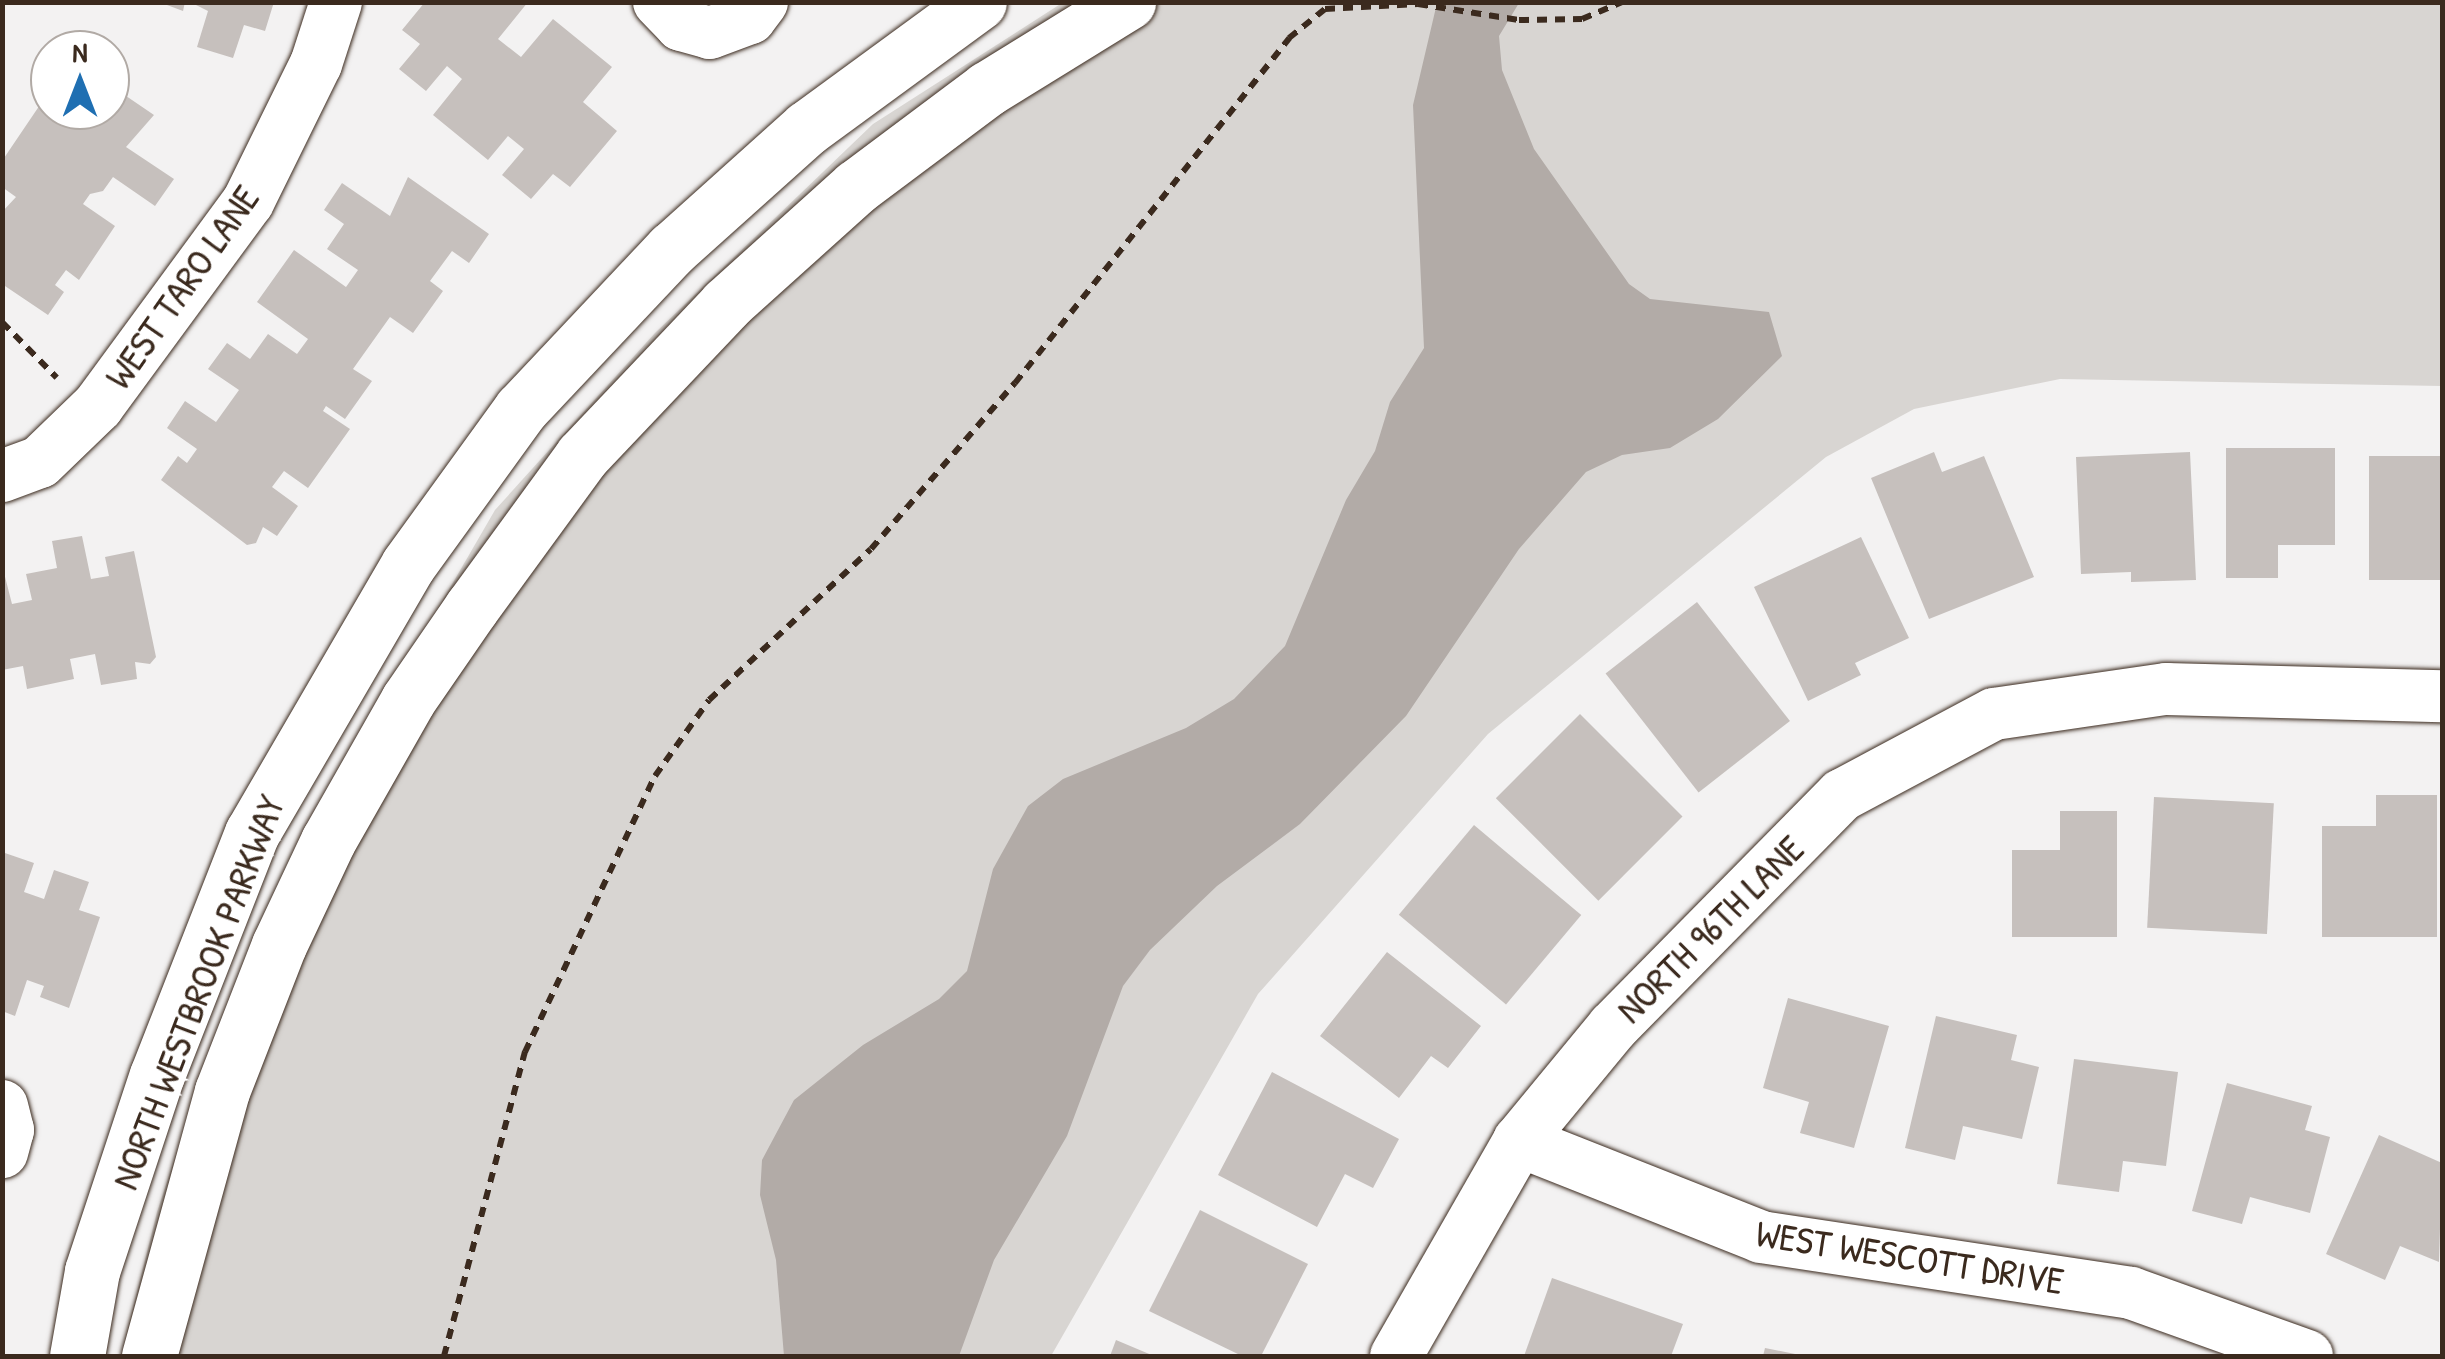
<!DOCTYPE html>
<html>
<head>
<meta charset="utf-8">
<style>
  body { margin:0 }
  #map { position:relative; width:2445px; height:1359px; overflow:hidden; background:#f3f2f2; font-family:"Patrick Hand",sans-serif }
  div>[style] { position:absolute }
  .green>* { inset:0; background:#d8d5d2 }
  .water>* { inset:0; background:#b2aba7 }
  .building>* { inset:0; background:#c6c0bd; transform-origin:0 0 }
  .path>* { height:6px; margin-top:-3px; transform-origin:0; background:repeating-linear-gradient(90deg,#3b2a1e 0 10px,transparent 0 18px) }
  .roads { filter:drop-shadow(0 0 2px #3b2a1e) drop-shadow(0 0 2px #3b2a1e) }
  .minor>* { height:52px; margin:-26px; padding:0 26px; transform-origin:26px; border-radius:26px; background:#fff }
  .tertiary>* { height:55px; margin:-27.5px; padding:0 27.5px; transform-origin:27.5px; border-radius:27.5px; background:#fff }
  span { translate:-50% -50%; white-space:nowrap; text-align:center; line-height:1.15; -webkit-text-stroke:10px #fff; paint-order:stroke }
  .street-label { font-size:38px; color:#3b2a1e }
  .frame { position:absolute; inset:0; border:5px solid #3b2a1e; pointer-events:none }
  .north { position:absolute; left:30px; top:30px; width:100px; height:100px; box-sizing:border-box; background:#fff; border:2px solid #b1aaa5; border-radius:50%; rotate:0deg; font-size:28px; font-weight:700; line-height:40px; text-align:center; color:#3b2a1e }
  .north::after { content:''; display:block; margin:auto; width:35px; height:45px; background:#1f6fb2; clip-path:polygon(50% 0,100% 100%,50% 72%,0 100%) }
</style>
</head>
<body>
<div id="map">
  <div class="green">
    <div style="clip-path:polygon(1062px 3px,2442px 3px,2442px 386px,2060px 379px,1914px 409px,1826px 457px,1488px 734px,1258px 994px,1051px 1356px,121px 1356px,157px 1212px,197px 1091px,301px 845px,495px 510px,655px 333px,873px 124px)"></div>
  </div>
  <div class="water">
    <div style="clip-path:polygon(1437px 3px,1519px 3px,1499px 36px,1502px 70px,1534px 149px,1629px 284px,1650px 299px,1769px 312px,1782px 356px,1718px 419px,1670px 448px,1622px 455px,1586px 472px,1519px 549px,1406px 716px,1300px 824px,1217px 886px,1150px 950px,1123px 986px,1067px 1136px,994px 1260px,959px 1356px,784px 1356px,776px 1260px,760px 1195px,762px 1160px,794px 1100px,863px 1045px,939px 999px,967px 971px,993px 869px,1028px 806px,1063px 779px,1186px 728px,1234px 699px,1285px 646px,1346px 500px,1375px 451px,1390px 402px,1424px 348px,1413px 105px)"></div>
  </div>
  <div class="building">
    <div style="clip-path:polygon(159px 2px,185px 2px,183px 11px)"></div>
    <div style="clip-path:polygon(190px 2px,274px 2px,265px 31px,244px 25px,233px 58px,197px 47px,208px 11px)"></div>
    <div style="clip-path:polygon(425px 2px,528px 2px,498px 39px,521px 57px,553px 19px,612px 67px,583px 102px,617px 131px,570px 187px,553px 174px,531px 199px,502px 175px,524px 149px,508px 136px,488px 160px,433px 115px,462px 79px,447px 66px,426px 91px,399px 69px,420px 44px,402px 30px)"></div>
    <div style="clip-path:polygon(110px 85px,154px 115px,126px 147px,174px 179px,155px 206px,113px 177px,103px 191px,90px 194px,83px 204px,115px 226px,79px 280px,66px 270px,55px 285px,64px 292px,48px 315px,2px 284px,2px 212px,16px 197px,2px 187px,2px 161px,50px 90px,50px 110px,110px 110px)"></div>
    <div style="clip-path:polygon(408px 177px,489px 234px,469px 263px,452px 251px,430px 281px,443px 291px,413px 333px,390px 317px,353px 369px,372px 381px,345px 419px,326px 406px,323px 411px,350px 429px,308px 488px,284px 471px,272px 487px,298px 506px,277px 536px,263px 527px,256px 543px,247px 545px,161px 480px,178px 456px,187px 463px,197px 449px,167px 428px,185px 401px,216px 422px,239px 390px,208px 369px,227px 343px,250px 359px,268px 334px,297px 354px,308px 339px,257px 302px,294px 250px,346px 287px,358px 270px,327px 249px,344px 224px,324px 210px,342px 183px,390px 216px)"></div>
    <div style="clip-path:polygon(2226px 448px,2335px 448px,2335px 545px,2278px 545px,2278px 578px,2226px 578px)"></div>
    <div style="clip-path:polygon(1934px 452px,1942px 472px,1984px 456px,2034px 577px,1929px 619px,1871px 478px)"></div>
    <div style="clip-path:polygon(2190px 452px,2196px 580px,2131px 582px,2131px 572px,2081px 574px,2076px 457px)"></div>
    <div style="left:2369px;top:456px;width:73px;height:124px"></div>
    <div style="clip-path:polygon(82px 536px,91px 579px,109px 576px,105px 557px,134px 551px,156px 657px,150px 664px,135px 662px,137px 679px,101px 685px,95px 654px,70px 659px,74px 679px,27px 689px,23px 666px,2px 670px,2px 565px,12px 604px,32px 600px,26px 574px,57px 568px,52px 541px)"></div>
    <div style="clip-path:polygon(1861px 537px,1909px 638px,1855px 663px,1861px 675px,1808px 701px,1754px 587px)"></div>
    <div style="left:1697px;top:602px;width:151px;height:116px;rotate:52deg"></div>
    <div style="left:1580px;top:714px;width:145px;height:119px;rotate:45deg"></div>
    <div style="clip-path:polygon(2376px 795px,2437px 795px,2437px 937px,2322px 937px,2322px 826px,2376px 826px)"></div>
    <div style="left:2154px;top:797px;width:120px;height:131px;rotate:3deg"></div>
    <div style="clip-path:polygon(2060px 811px,2117px 811px,2117px 937px,2012px 937px,2012px 850px,2060px 850px)"></div>
    <div style="left:1474px;top:825px;width:140px;height:117px;rotate:40deg"></div>
    <div style="clip-path:polygon(2px 852px,34px 863px,24px 892px,44px 899px,54px 870px,89px 882px,79px 910px,100px 917px,69px 1008px,40px 997px,44px 986px,27px 980px,15px 1016px,2px 1011px)"></div>
    <div style="clip-path:polygon(1387px 952px,1481px 1026px,1448px 1068px,1431px 1056px,1399px 1098px,1320px 1036px)"></div>
    <div style="clip-path:polygon(1788px 998px,1889px 1026px,1854px 1148px,1800px 1133px,1809px 1102px,1763px 1088px)"></div>
    <div style="clip-path:polygon(1936px 1016px,2017px 1035px,2011px 1060px,2039px 1067px,2022px 1139px,1963px 1126px,1955px 1160px,1905px 1148px)"></div>
    <div style="clip-path:polygon(2074px 1059px,2178px 1072px,2166px 1166px,2123px 1161px,2119px 1192px,2057px 1184px)"></div>
    <div style="clip-path:polygon(1272px 1072px,1399px 1139px,1373px 1188px,1345px 1174px,1317px 1227px,1218px 1175px)"></div>
    <div style="clip-path:polygon(2227px 1083px,2312px 1106px,2305px 1130px,2330px 1137px,2310px 1213px,2250px 1197px,2242px 1224px,2192px 1211px)"></div>
    <div style="clip-path:polygon(2379px 1135px,2442px 1163px,2439px 1262px,2400px 1246px,2385px 1280px,2326px 1254px)"></div>
    <div style="clip-path:polygon(1200px 1210px,1308px 1264px,1261px 1356px,1242px 1356px,1149px 1311px)"></div>
    <div style="clip-path:polygon(1552px 1278px,1683px 1324px,1671px 1356px,1524px 1356px)"></div>
    <div style="clip-path:polygon(1116px 1340px,1154px 1356px,1110px 1356px)"></div>
    <div style="clip-path:polygon(1765px 1348px,1800px 1355px,1799px 1356px,1763px 1356px)"></div>
  </div>
  <div class="path">
    <div style="left:2px;top:322px;width:78px;rotate:45.5deg"></div>
    <div style="left:444px;top:1356px;width:315px;rotate:-75.1deg"></div>
    <div style="left:525px;top:1052px;width:305px;rotate:-64.8deg"></div>
    <div style="left:655px;top:776px;width:93px;rotate:-54.6deg"></div>
    <div style="left:709px;top:700px;width:221px;rotate:-43deg"></div>
    <div style="left:871px;top:549px;width:220px;rotate:-49.1deg"></div>
    <div style="left:1015px;top:383px;width:441px;rotate:-51.5deg"></div>
    <div style="left:1289px;top:38px;width:46px;rotate:-38.9deg"></div>
    <div style="left:1325px;top:9px;width:93px;rotate:-3.1deg"></div>
    <div style="left:1418px;top:4px;width:102px;rotate:9deg"></div>
    <div style="left:1519px;top:20px;width:63px;rotate:-0.9deg"></div>
    <div style="left:1582px;top:19px;width:43px;rotate:-23deg"></div>
  </div>
  <div class="roads">
    <div class="minor">
      <div style="left:659px;top:2px;width:32px;rotate:46deg"></div>
      <div style="left:681px;top:25px;width:30px;rotate:15deg"></div>
      <div style="left:710px;top:33px;width:43px;rotate:-20.6deg"></div>
      <div style="left:750px;top:18px;width:20px;rotate:-53deg"></div>
      <div style="left:2px;top:476px;width:40px;rotate:-20.2deg"></div>
      <div style="left:40px;top:462px;width:81px;rotate:-44deg"></div>
      <div style="left:98px;top:406px;width:253px;rotate:-53.7deg"></div>
      <div style="left:248px;top:202px;width:154px;rotate:-63.8deg"></div>
      <div style="left:316px;top:64px;width:65px;rotate:-72.1deg"></div>
      <div style="left:2px;top:1106px;width:25px;rotate:76deg"></div>
      <div style="left:8px;top:1130px;width:23px;rotate:105deg"></div>
      <div style="left:1519px;top:1141px;width:260px;rotate:21.6deg"></div>
      <div style="left:1761px;top:1237px;width:374px;rotate:8.6deg"></div>
      <div style="left:2131px;top:1293px;width:187px;rotate:19.7deg"></div>
      <div style="left:1396px;top:1356px;width:248px;rotate:-60.2deg"></div>
      <div style="left:1519px;top:1141px;width:148px;rotate:-50.5deg"></div>
      <div style="left:1613px;top:1027px;width:326px;rotate:-45.4deg"></div>
      <div style="left:1842px;top:795px;width:172px;rotate:-28.1deg"></div>
      <div style="left:1994px;top:714px;width:174px;rotate:-8.3deg"></div>
      <div style="left:2166px;top:689px;width:276px;rotate:1.5deg"></div>
    </div>
    <div class="tertiary">
      <div style="left:77px;top:1356px;width:86px;rotate:-80deg"></div>
      <div style="left:92px;top:1271px;width:206px;rotate:-71.7deg"></div>
      <div style="left:157px;top:1075px;width:260px;rotate:-68.6deg"></div>
      <div style="left:252px;top:833px;width:310px;rotate:-59.8deg"></div>
      <div style="left:408px;top:565px;width:193px;rotate:-54.1deg"></div>
      <div style="left:521px;top:409px;width:220px;rotate:-46.7deg"></div>
      <div style="left:672px;top:249px;width:181px;rotate:-41.9deg"></div>
      <div style="left:807px;top:128px;width:213px;rotate:-36.2deg"></div>
      <div style="left:149px;top:1356px;width:275px;rotate:-74.6deg"></div>
      <div style="left:222px;top:1091px;width:157px;rotate:-68.7deg"></div>
      <div style="left:279px;top:945px;width:115px;rotate:-64.8deg"></div>
      <div style="left:328px;top:841px;width:162px;rotate:-60.4deg"></div>
      <div style="left:408px;top:700px;width:113px;rotate:-55.5deg"></div>
      <div style="left:472px;top:607px;width:187px;rotate:-53.9deg"></div>
      <div style="left:582px;top:456px;width:209px;rotate:-46.5deg"></div>
      <div style="left:726px;top:304px;width:175px;rotate:-42deg"></div>
      <div style="left:856px;top:187px;width:164px;rotate:-36.8deg"></div>
      <div style="left:987px;top:89px;width:166px;rotate:-31.7deg"></div>
    </div>
  </div>
  <div class="street-label">
    <span style="left:182px;top:287px;rotate:-55deg">WEST TARO LANE</span>
    <span style="left:1710px;top:929px;rotate:-45deg">NORTH 96TH LANE</span>
    <span style="left:198px;top:992px;rotate:-69deg">NORTH WESTBROOK PARKWAY</span>
    <span style="left:1910px;top:1257px;rotate:9deg">WEST WESCOTT DRIVE</span>
  </div>
  <div class="frame"></div>
  <div class="north">N</div>
</div>
</body>
</html>
